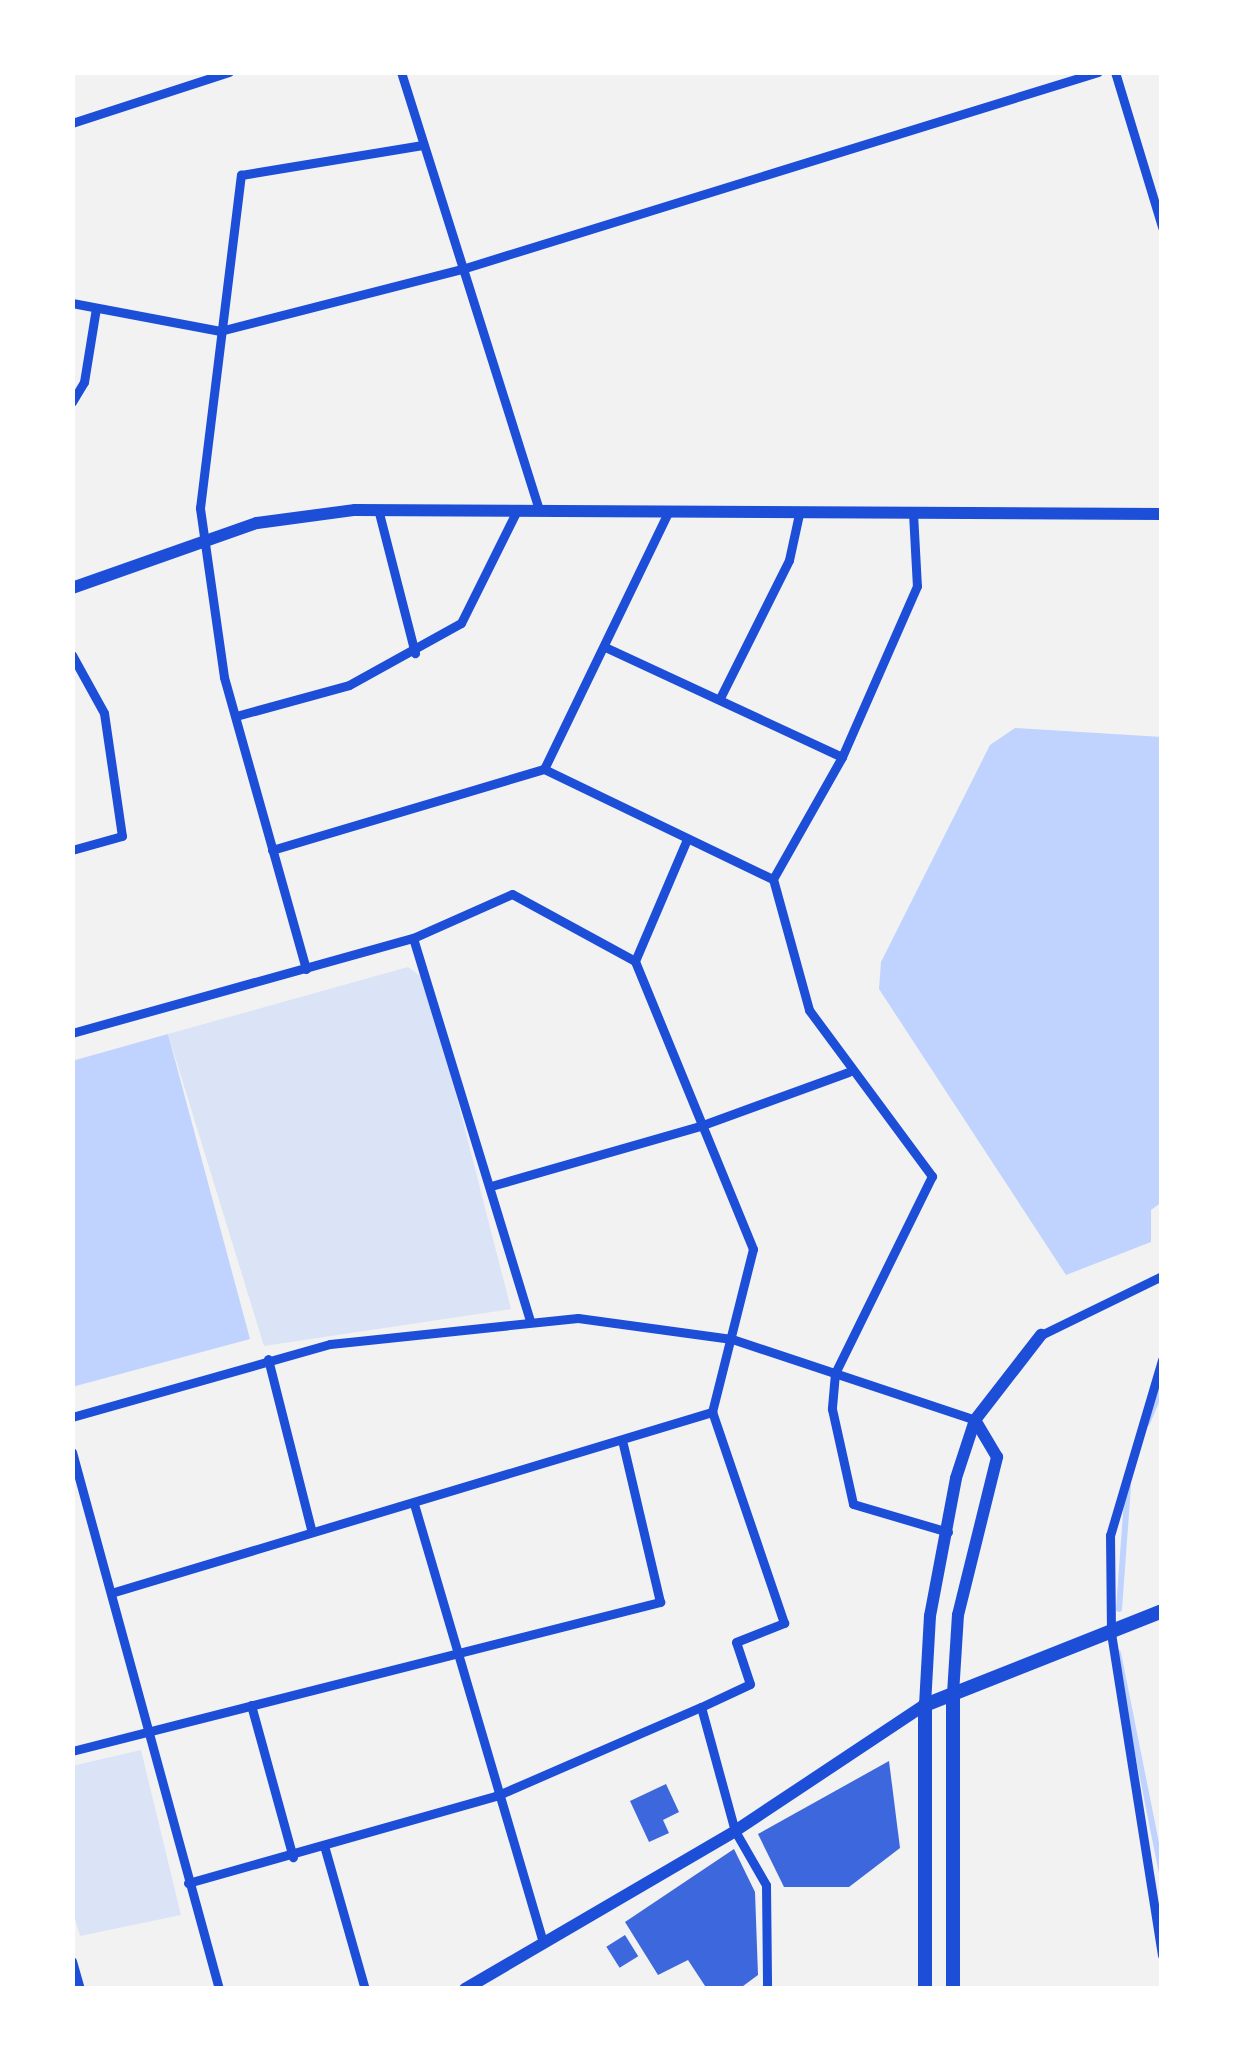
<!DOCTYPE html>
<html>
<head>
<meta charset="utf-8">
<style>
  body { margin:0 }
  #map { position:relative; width:1234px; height:2061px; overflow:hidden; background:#f2f2f2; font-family:"IBM Plex Sans",sans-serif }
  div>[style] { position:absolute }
  .green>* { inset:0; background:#dbe4f7 }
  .water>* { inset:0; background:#bfd3fe }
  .stream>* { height:6px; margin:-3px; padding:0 3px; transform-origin:3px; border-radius:3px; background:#bfd3fe }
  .building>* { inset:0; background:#3d67dc; transform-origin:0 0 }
  .minor>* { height:9px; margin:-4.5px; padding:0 4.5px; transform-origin:4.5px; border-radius:4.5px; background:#1d4ed8 }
  .tertiary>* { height:12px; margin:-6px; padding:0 6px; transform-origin:6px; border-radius:6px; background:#1d4ed8 }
  .secondary>* { height:14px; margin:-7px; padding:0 7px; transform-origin:7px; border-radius:7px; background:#1d4ed8 }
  span { translate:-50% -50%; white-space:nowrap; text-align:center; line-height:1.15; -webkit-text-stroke:12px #fff; paint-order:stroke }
  .frame { position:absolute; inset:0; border:75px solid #fff; pointer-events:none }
</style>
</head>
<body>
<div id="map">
  <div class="green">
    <div style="clip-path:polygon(408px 967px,427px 981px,511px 1309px,264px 1346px,168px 1034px)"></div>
    <div style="clip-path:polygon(141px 1750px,181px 1915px,80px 1936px,72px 1909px,72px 1766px)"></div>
  </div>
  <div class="water">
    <div style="clip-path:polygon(1015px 728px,1162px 737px,1162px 1202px,1151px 1210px,1151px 1242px,1066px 1275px,879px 989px,881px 962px,990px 745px)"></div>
    <div style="clip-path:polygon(168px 1034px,250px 1339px,72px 1387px,72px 1061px)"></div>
  </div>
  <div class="stream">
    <div style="left:1147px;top:1423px;width:39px;rotate:-67deg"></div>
    <div style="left:1119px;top:1609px;width:123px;rotate:-85.8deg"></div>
    <div style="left:1118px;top:1653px;width:225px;rotate:78.7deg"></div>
  </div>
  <div class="building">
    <div style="clip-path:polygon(889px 1761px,900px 1848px,849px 1887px,784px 1887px,758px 1834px)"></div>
    <div style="clip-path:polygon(666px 1784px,679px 1812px,663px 1820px,669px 1833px,649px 1842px,630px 1801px)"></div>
    <div style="clip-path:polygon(734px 1849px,755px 1892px,758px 1975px,739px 1989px,707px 1989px,688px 1960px,658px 1975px,625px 1922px)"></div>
    <div style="left:625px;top:1935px;width:25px;height:22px;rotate:58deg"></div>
  </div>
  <div class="minor">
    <div style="left:401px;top:72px;width:458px;rotate:72.5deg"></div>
    <div style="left:1115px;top:72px;width:162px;rotate:73.1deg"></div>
    <div style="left:72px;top:123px;width:165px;rotate:-18deg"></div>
    <div style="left:72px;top:303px;width:151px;rotate:10.7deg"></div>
    <div style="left:220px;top:331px;width:250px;rotate:-14.4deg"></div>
    <div style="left:462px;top:269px;width:666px;rotate:-17.21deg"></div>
    <div style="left:72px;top:402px;width:23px;rotate:-59deg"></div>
    <div style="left:84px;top:382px;width:75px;rotate:-80.8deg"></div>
    <div style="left:378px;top:509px;width:149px;rotate:75.6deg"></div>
    <div style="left:913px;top:513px;width:73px;rotate:86.9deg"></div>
    <div style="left:917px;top:586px;width:187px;rotate:113.7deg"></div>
    <div style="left:842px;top:757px;width:140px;rotate:119.5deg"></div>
    <div style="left:773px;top:879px;width:136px;rotate:74.6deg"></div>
    <div style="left:809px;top:1010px;width:207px;rotate:53.5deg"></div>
    <div style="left:932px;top:1176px;width:220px;rotate:116.2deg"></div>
    <div style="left:835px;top:1373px;width:36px;rotate:95deg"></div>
    <div style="left:832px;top:1409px;width:97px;rotate:77.5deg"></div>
    <div style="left:853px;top:1504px;width:99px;rotate:16.4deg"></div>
    <div style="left:605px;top:647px;width:261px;rotate:24.9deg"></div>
    <div style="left:72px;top:655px;width:66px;rotate:61.1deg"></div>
    <div style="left:104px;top:713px;width:124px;rotate:81.7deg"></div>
    <div style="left:122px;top:836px;width:52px;rotate:164.4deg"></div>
    <div style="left:720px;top:698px;width:154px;rotate:-63.4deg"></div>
    <div style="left:789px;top:560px;width:47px;rotate:-77.7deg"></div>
    <div style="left:236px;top:716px;width:117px;rotate:-15.3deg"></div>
    <div style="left:349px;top:685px;width:128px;rotate:-29deg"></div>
    <div style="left:461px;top:623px;width:126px;rotate:-63.6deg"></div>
    <div style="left:544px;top:769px;width:284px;rotate:-64.2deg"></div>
    <div style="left:272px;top:850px;width:284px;rotate:-16.6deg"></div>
    <div style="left:544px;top:769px;width:254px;rotate:25.7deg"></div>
    <div style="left:635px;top:961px;width:133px;rotate:-66.9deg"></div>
    <div style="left:306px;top:969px;width:303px;rotate:-105.7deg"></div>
    <div style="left:224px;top:677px;width:171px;rotate:-98.1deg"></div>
    <div style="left:200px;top:508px;width:336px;rotate:-83deg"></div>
    <div style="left:241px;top:175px;width:184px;rotate:-9.4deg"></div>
    <div style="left:72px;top:1033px;width:354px;rotate:-15.6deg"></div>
    <div style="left:413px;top:938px;width:400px;rotate:73deg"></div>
    <div style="left:491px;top:1186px;width:217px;rotate:-16deg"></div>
    <div style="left:700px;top:1126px;width:158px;rotate:-20deg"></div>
    <div style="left:1041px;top:1335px;width:135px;rotate:-26deg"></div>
    <div style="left:268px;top:1359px;width:175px;rotate:75.8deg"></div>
    <div style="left:1162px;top:1360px;width:183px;rotate:106.5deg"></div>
    <div style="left:1110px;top:1535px;width:98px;rotate:89.4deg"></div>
    <div style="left:1111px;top:1633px;width:326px;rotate:81deg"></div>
    <div style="left:72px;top:1417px;width:268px;rotate:-15.8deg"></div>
    <div style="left:330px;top:1344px;width:249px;rotate:-6deg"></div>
    <div style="left:578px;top:1318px;width:155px;rotate:7.8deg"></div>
    <div style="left:732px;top:1339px;width:256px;rotate:18.4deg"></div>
    <div style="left:72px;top:1452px;width:557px;rotate:74.69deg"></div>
    <div style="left:414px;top:1504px;width:458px;rotate:73.6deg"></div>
    <div style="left:111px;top:1593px;width:628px;rotate:-16.76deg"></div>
    <div style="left:251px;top:1705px;width:158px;rotate:74.6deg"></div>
    <div style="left:701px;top:1707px;width:129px;rotate:74.7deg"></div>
    <div style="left:735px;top:1831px;width:62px;rotate:60.1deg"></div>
    <div style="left:766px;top:1885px;width:104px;rotate:89.4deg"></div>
    <div style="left:72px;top:1751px;width:607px;rotate:-14.22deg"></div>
    <div style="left:660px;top:1602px;width:162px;rotate:-103.2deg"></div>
    <div style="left:325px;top:1849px;width:146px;rotate:74.1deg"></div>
    <div style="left:188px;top:1883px;width:320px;rotate:-15.8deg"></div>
    <div style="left:496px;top:1796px;width:223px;rotate:-23.5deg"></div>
    <div style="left:701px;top:1707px;width:54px;rotate:-25.1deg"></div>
    <div style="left:750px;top:1684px;width:44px;rotate:-108.4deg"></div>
    <div style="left:736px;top:1642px;width:52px;rotate:-21.6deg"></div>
    <div style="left:784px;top:1623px;width:223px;rotate:-108.8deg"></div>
    <div style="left:712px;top:1412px;width:168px;rotate:-75.9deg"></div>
    <div style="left:753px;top:1249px;width:311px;rotate:-112.3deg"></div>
    <div style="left:635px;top:961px;width:140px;rotate:-151.4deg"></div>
    <div style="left:512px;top:894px;width:108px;rotate:156deg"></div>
    <div style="left:72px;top:1961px;width:29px;rotate:74deg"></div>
  </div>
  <div class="tertiary">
    <div style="left:72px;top:588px;width:196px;rotate:-19.4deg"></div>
    <div style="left:257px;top:523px;width:99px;rotate:-7.6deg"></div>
    <div style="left:355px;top:510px;width:807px;rotate:0.28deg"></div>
    <div style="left:953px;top:1694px;width:79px;rotate:-86.4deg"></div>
    <div style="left:958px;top:1615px;width:163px;rotate:-76.1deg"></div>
    <div style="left:997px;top:1457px;width:43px;rotate:-120.7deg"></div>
    <div style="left:465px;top:1989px;width:313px;rotate:-30.3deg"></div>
    <div style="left:735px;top:1831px;width:228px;rotate:-33.6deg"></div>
    <div style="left:925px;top:1705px;width:89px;rotate:-86.8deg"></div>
    <div style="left:930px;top:1616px;width:140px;rotate:-79.3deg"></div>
    <div style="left:956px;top:1478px;width:61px;rotate:-71.9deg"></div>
    <div style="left:975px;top:1420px;width:108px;rotate:-52.2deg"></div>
  </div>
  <div class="secondary">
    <div style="left:953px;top:1694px;width:295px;rotate:90deg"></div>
    <div style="left:925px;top:1989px;width:284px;rotate:-90deg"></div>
    <div style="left:925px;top:1705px;width:255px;rotate:-21.6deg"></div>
  </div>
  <div class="frame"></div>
</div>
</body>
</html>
